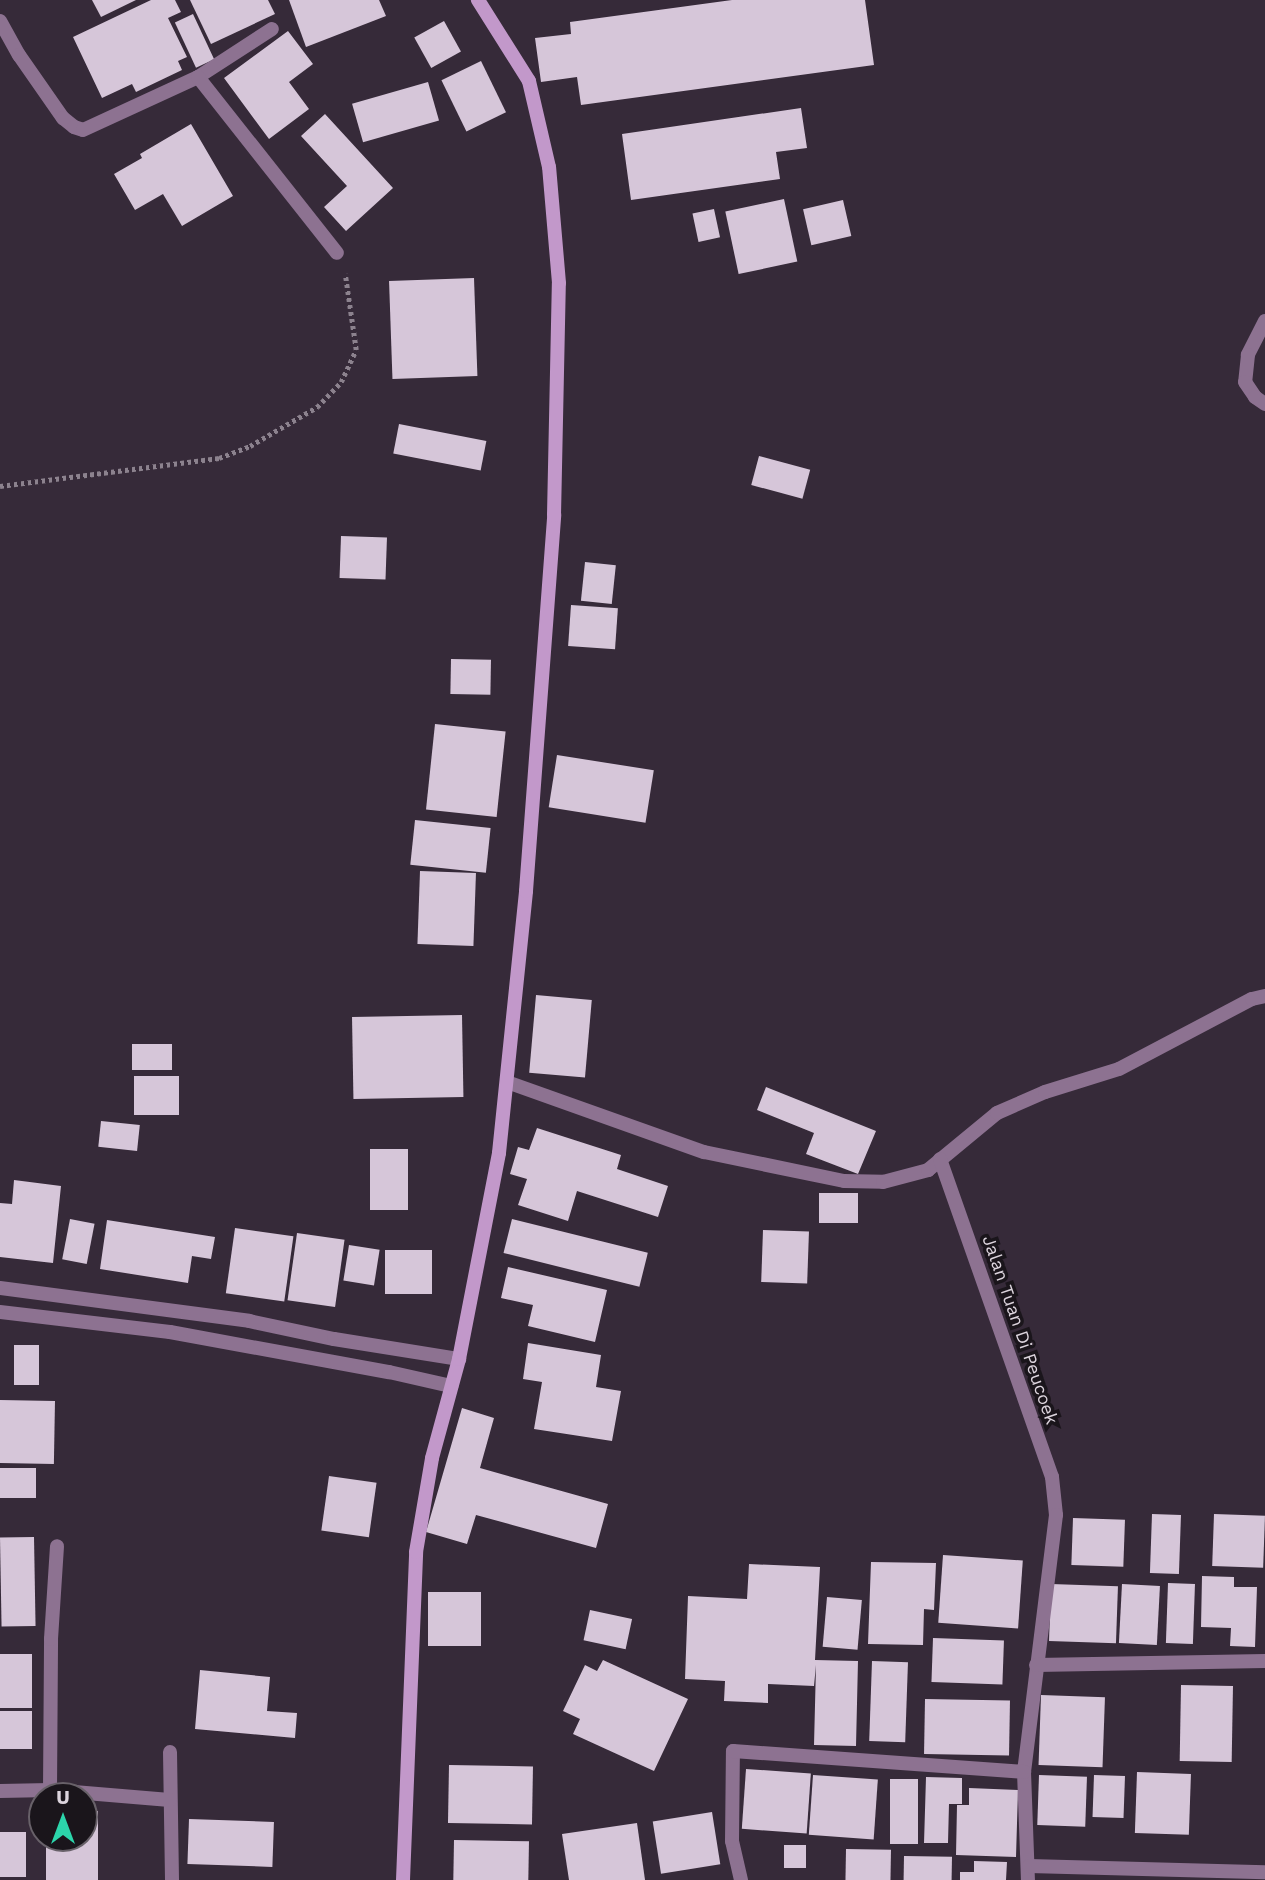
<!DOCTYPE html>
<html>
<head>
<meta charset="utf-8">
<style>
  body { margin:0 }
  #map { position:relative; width:1265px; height:1880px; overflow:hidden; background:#362a39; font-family:"Work Sans",sans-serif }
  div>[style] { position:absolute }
  .building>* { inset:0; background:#d6c6d9; transform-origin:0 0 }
  .path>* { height:4.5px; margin-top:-2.25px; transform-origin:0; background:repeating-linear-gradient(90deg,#8c828e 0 3.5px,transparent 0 7px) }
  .minor>* { height:14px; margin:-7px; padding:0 7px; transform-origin:7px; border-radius:7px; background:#8d7291 }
  .secondary>* { height:14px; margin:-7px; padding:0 7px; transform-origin:7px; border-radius:7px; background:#c298ca }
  span { translate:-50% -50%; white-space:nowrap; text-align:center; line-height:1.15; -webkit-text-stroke:7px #1a151b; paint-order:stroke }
  .street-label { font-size:18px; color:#dcd4dd }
  .north { position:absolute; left:28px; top:1782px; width:70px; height:70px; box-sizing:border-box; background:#1a151b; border:2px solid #686169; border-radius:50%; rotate:0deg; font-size:19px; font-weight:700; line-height:28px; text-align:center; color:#dcd4dd }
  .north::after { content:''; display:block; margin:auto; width:24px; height:32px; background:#2cd5ab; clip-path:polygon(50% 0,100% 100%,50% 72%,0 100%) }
</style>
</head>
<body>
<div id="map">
  <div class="building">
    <div style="clip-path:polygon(92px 0,136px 0,101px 17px)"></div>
    <div style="clip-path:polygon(151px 0,175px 0,181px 12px,168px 18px,187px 57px,178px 61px,182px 70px,136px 92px,132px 84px,102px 98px,73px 37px)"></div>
    <div style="clip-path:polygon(190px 0,268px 0,275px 14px,211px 44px)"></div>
    <div style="clip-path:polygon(289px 0,379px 0,386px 16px,306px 47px)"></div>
    <div style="clip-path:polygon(732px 0,865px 0,874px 65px,581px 105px,577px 77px,541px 82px,535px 38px,571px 34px,570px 22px)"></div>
    <div style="left:193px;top:14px;width:50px;height:20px;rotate:65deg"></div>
    <div style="left:444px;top:21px;width:35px;height:34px;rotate:61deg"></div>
    <div style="clip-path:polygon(288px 31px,313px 64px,289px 82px,309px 109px,269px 139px,224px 78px)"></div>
    <div style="left:481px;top:61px;width:57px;height:44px;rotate:64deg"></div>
    <div style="left:428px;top:82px;width:40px;height:79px;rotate:74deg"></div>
    <div style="clip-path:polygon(801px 108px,807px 148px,776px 152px,780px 179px,631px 200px,622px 134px)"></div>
    <div style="clip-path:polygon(325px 114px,393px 188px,346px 231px,324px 207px,347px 186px,301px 136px)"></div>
    <div style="clip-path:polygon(191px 124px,233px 196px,182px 226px,163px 194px,135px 210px,114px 174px,142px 158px,140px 154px)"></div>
    <div style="left:784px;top:199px;width:64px;height:60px;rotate:78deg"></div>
    <div style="left:843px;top:200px;width:37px;height:41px;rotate:77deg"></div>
    <div style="left:714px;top:209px;width:29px;height:22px;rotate:78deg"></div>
    <div style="left:474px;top:278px;width:98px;height:85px;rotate:88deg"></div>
    <div style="left:399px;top:424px;width:89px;height:30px;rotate:11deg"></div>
    <div style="left:759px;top:456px;width:53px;height:30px;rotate:15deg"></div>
    <div style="left:341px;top:536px;width:46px;height:42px;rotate:2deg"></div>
    <div style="left:585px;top:562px;width:31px;height:39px;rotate:6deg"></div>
    <div style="left:571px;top:605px;width:47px;height:41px;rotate:4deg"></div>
    <div style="left:451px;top:659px;width:40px;height:35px;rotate:1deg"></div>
    <div style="left:435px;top:724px;width:71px;height:86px;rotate:6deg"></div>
    <div style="left:557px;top:755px;width:98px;height:53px;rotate:9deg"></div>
    <div style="left:415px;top:820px;width:76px;height:45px;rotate:6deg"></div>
    <div style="left:420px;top:871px;width:56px;height:73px;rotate:2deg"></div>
    <div style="left:536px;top:995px;width:56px;height:78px;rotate:5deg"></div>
    <div style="left:462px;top:1015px;width:82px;height:110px;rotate:89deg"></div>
    <div style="left:132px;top:1044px;width:40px;height:26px"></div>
    <div style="left:179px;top:1076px;width:39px;height:45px;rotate:90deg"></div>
    <div style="clip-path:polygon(766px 1087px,876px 1131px,858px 1174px,806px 1154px,814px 1133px,757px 1110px)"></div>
    <div style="left:101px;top:1121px;width:39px;height:26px;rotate:6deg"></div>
    <div style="clip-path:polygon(537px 1128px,621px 1155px,617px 1169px,668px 1186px,658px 1217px,577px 1191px,568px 1221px,518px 1205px,527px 1179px,510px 1174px,518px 1147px,529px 1150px)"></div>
    <div style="left:370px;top:1149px;width:38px;height:61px"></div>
    <div style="clip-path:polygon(14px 1180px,61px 1186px,53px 1263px,0 1257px,0 1203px,12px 1204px)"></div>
    <div style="left:819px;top:1193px;width:39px;height:30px"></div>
    <div style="left:70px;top:1219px;width:25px;height:41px;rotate:11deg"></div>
    <div style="left:512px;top:1219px;width:140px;height:35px;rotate:14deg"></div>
    <div style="clip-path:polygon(107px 1220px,215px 1237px,211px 1259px,192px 1256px,188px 1283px,100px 1269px)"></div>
    <div style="left:235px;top:1228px;width:59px;height:66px;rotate:8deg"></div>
    <div style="left:763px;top:1230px;width:46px;height:52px;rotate:2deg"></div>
    <div style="left:297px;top:1233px;width:48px;height:68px;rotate:8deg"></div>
    <div style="left:349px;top:1245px;width:31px;height:36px;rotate:9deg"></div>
    <div style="left:385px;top:1250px;width:47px;height:44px"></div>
    <div style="clip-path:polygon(508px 1267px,607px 1290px,595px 1342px,528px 1326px,533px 1305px,501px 1298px)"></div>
    <div style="clip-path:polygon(528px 1343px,601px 1355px,596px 1387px,621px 1391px,612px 1441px,534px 1429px,542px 1382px,523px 1379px)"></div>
    <div style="left:14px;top:1345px;width:25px;height:40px"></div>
    <div style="left:0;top:1400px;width:55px;height:63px;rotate:1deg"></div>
    <div style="clip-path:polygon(462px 1408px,494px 1418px,480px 1468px,608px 1504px,596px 1548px,476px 1515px,467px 1544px,426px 1532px)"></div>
    <div style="left:0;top:1468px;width:36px;height:30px"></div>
    <div style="left:329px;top:1476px;width:48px;height:55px;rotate:8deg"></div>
    <div style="left:1152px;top:1514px;width:29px;height:59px;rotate:2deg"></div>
    <div style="left:1214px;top:1514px;width:51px;height:52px;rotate:2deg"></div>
    <div style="left:1073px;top:1518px;width:52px;height:47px;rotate:2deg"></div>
    <div style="left:34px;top:1537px;width:89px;height:34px;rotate:89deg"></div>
    <div style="left:943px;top:1555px;width:80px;height:68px;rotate:4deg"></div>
    <div style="clip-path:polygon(871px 1562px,936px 1563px,934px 1610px,924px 1609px,923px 1645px,868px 1644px)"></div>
    <div style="clip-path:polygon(749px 1564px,820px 1567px,815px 1660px,858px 1661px,856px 1746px,814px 1745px,816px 1665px,814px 1686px,768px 1684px,768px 1703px,724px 1701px,725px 1681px,685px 1679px,688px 1596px,747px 1599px)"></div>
    <div style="clip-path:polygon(1202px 1576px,1234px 1577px,1234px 1587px,1257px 1587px,1255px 1647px,1230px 1646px,1231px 1628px,1201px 1627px)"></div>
    <div style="left:1168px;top:1583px;width:27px;height:60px;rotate:2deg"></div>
    <div style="left:1051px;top:1584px;width:67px;height:57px;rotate:2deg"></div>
    <div style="left:1122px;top:1584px;width:38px;height:59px;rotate:3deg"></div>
    <div style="left:428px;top:1592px;width:53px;height:54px"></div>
    <div style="left:827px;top:1597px;width:35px;height:50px;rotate:5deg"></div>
    <div style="left:590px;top:1610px;width:43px;height:31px;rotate:12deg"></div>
    <div style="left:933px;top:1638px;width:71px;height:44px;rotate:2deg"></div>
    <div style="left:0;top:1654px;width:32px;height:54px"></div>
    <div style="clip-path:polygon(603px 1660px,688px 1699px,654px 1771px,573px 1734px,580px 1719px,563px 1711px,585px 1665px,597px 1671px)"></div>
    <div style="left:872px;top:1661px;width:36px;height:80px;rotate:2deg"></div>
    <div style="clip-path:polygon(200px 1670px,270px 1677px,267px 1711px,297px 1713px,295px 1738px,195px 1729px)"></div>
    <div style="left:1181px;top:1685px;width:52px;height:76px;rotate:1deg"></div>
    <div style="left:1041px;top:1695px;width:64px;height:70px;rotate:2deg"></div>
    <div style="left:925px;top:1699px;width:85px;height:55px;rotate:1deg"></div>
    <div style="left:0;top:1711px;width:32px;height:38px"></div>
    <div style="left:449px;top:1765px;width:84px;height:58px;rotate:1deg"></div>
    <div style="left:746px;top:1769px;width:65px;height:60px;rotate:4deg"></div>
    <div style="left:1137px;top:1772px;width:54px;height:61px;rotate:2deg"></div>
    <div style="left:813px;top:1775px;width:65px;height:60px;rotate:4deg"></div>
    <div style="left:1039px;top:1775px;width:48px;height:50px;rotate:2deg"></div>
    <div style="left:1094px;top:1775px;width:31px;height:42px;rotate:2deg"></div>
    <div style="clip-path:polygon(926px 1777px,962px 1778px,962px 1804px,949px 1804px,948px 1843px,924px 1843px)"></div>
    <div style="left:890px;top:1779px;width:28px;height:65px"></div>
    <div style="clip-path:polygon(969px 1788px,1018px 1790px,1016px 1857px,956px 1855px,957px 1805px,969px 1805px)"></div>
    <div style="clip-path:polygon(84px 1811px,98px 1811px,98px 1880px,46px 1880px,46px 1838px,84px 1838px)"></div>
    <div style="left:712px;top:1812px;width:53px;height:60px;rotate:81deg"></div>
    <div style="left:189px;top:1819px;width:85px;height:45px;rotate:2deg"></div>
    <div style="clip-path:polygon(637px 1823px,645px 1880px,569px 1880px,562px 1834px)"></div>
    <div style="left:0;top:1832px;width:26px;height:45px"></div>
    <div style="left:454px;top:1840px;width:75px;height:40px;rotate:1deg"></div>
    <div style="left:784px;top:1845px;width:22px;height:23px"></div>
    <div style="left:846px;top:1849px;width:45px;height:31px;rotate:1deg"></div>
    <div style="left:904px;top:1856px;width:48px;height:24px;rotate:1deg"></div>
    <div style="clip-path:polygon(974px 1861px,1007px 1862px,1006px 1880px,960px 1880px,960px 1872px,974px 1872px)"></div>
  </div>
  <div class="path">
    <div style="left:0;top:486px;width:221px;rotate:-7.3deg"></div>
    <div style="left:219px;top:458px;width:33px;rotate:-21deg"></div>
    <div style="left:250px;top:446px;width:78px;rotate:-30.2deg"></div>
    <div style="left:317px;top:407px;width:35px;rotate:-46deg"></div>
    <div style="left:341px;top:382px;width:35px;rotate:-65deg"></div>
    <div style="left:356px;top:350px;width:77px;rotate:-98.2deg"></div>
  </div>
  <div class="minor">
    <div style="left:0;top:21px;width:39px;rotate:61deg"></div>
    <div style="left:19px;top:55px;width:77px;rotate:55.1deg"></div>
    <div style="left:63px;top:118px;width:14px;rotate:39deg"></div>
    <div style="left:74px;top:127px;width:9px;rotate:18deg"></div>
    <div style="left:83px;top:130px;width:127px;rotate:-24.7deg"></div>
    <div style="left:198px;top:77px;width:88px;rotate:-33deg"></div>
    <div style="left:198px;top:77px;width:224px;rotate:51.7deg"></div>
    <div style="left:1265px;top:321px;width:38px;rotate:117deg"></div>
    <div style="left:1248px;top:355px;width:27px;rotate:96deg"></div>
    <div style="left:1245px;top:382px;width:18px;rotate:56deg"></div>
    <div style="left:1255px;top:397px;width:12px;rotate:35deg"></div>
    <div style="left:507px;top:1082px;width:209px;rotate:19.6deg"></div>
    <div style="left:704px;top:1152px;width:143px;rotate:11.7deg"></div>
    <div style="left:844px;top:1181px;width:39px;rotate:1deg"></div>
    <div style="left:883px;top:1182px;width:47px;rotate:-14.9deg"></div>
    <div style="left:928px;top:1170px;width:89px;rotate:-39.6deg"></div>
    <div style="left:997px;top:1113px;width:52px;rotate:-23.6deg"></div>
    <div style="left:1045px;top:1092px;width:77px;rotate:-17.3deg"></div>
    <div style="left:1119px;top:1069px;width:150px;rotate:-27.8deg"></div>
    <div style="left:1252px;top:999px;width:13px;rotate:-13deg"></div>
    <div style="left:940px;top:1159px;width:337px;rotate:70.6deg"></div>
    <div style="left:1052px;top:1477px;width:38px;rotate:84deg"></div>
    <div style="left:1056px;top:1515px;width:259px;rotate:97.1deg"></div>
    <div style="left:1024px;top:1772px;width:108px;rotate:87.9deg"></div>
    <div style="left:0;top:1288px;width:251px;rotate:7.5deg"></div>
    <div style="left:249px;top:1321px;width:87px;rotate:12deg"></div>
    <div style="left:334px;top:1339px;width:127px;rotate:9.1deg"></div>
    <div style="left:0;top:1312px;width:171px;rotate:6.7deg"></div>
    <div style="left:170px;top:1332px;width:223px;rotate:10.4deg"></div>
    <div style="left:389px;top:1372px;width:64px;rotate:12.7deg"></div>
    <div style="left:1036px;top:1665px;width:229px;rotate:-1deg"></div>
    <div style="left:170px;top:1752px;width:128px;rotate:89.1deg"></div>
    <div style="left:50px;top:1790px;width:151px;rotate:-89.6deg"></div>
    <div style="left:51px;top:1639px;width:93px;rotate:-86.3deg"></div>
    <div style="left:0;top:1791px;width:50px;rotate:-1.1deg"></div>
    <div style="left:50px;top:1790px;width:120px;rotate:4.8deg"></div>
    <div style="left:1029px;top:1866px;width:236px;rotate:1.5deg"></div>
    <div style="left:741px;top:1880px;width:40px;rotate:-103deg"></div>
    <div style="left:732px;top:1841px;width:90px;rotate:-89.4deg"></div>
    <div style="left:733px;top:1751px;width:292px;rotate:4.1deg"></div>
  </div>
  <div class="secondary">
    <div style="left:403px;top:1880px;width:328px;rotate:-87.7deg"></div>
    <div style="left:416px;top:1552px;width:95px;rotate:-80.3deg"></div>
    <div style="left:432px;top:1458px;width:103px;rotate:-74.7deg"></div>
    <div style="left:459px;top:1359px;width:210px;rotate:-79deg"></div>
    <div style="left:499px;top:1153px;width:263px;rotate:-84.1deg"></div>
    <div style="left:526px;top:891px;width:377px;rotate:-85.7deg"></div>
    <div style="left:554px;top:515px;width:232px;rotate:-88.8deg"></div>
    <div style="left:559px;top:283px;width:116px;rotate:-94.9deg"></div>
    <div style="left:549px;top:167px;width:88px;rotate:-103.1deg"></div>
    <div style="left:529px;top:81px;width:96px;rotate:-122.2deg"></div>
  </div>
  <div class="street-label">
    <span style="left:1020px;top:1330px;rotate:71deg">Jalan Tuan Di Peucoek</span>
  </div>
  <div class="north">U</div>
</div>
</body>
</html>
